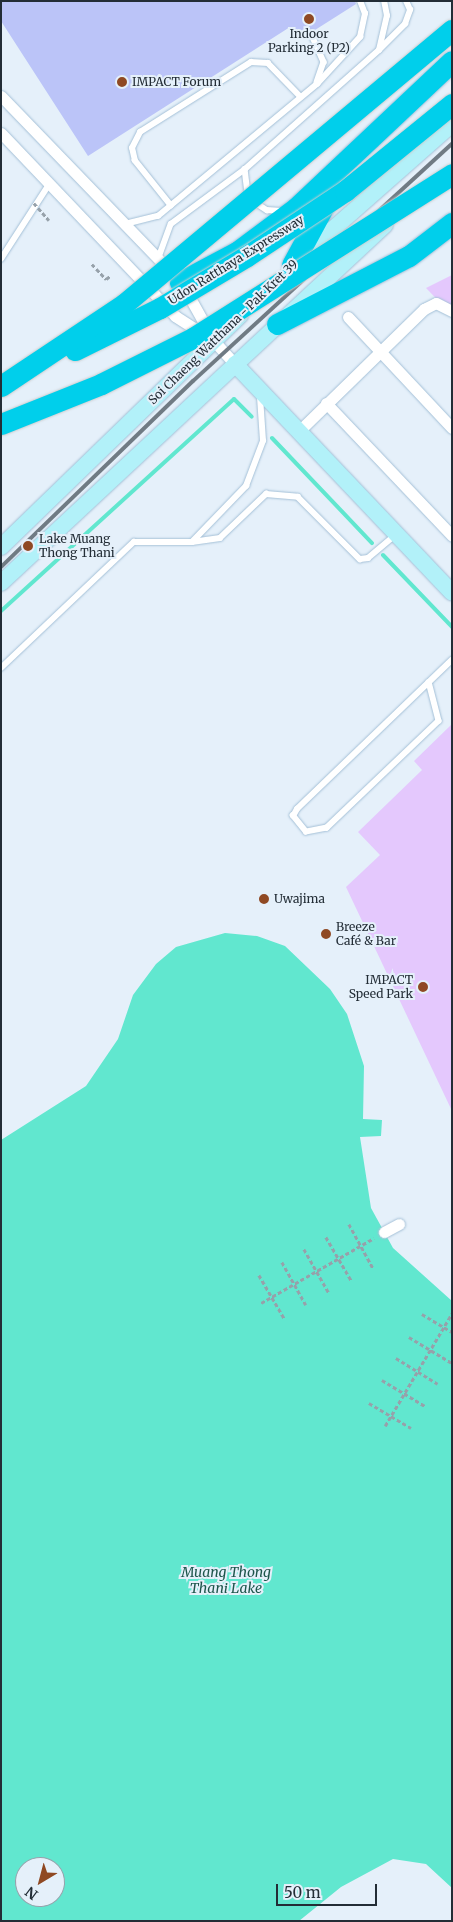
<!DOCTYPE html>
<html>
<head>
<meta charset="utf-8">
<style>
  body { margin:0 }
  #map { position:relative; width:453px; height:1922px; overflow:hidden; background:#e5f0fa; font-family:Merriweather,serif }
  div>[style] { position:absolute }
  .green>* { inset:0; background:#e4c8fd }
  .water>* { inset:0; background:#61e7cf }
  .stream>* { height:4px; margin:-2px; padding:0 2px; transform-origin:2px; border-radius:2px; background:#61e7cf }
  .building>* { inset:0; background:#bbc4f8 }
  .path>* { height:2.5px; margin-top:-1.25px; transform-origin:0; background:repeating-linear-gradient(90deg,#96a1aa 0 4px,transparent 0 6.5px) }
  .roads { filter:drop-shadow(0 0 1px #a4c0d7) drop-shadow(0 0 1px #a4c0d7) }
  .lane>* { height:5.5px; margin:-2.75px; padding:0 2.75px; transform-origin:2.75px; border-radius:2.75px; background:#fff }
  .street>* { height:11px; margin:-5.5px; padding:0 5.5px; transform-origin:5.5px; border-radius:5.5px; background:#fff }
  .secondary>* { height:16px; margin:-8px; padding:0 8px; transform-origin:8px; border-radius:8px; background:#b2f1f9 }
  .highway>* { height:21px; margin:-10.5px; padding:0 10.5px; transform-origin:10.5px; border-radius:10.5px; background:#00cfeb }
  .rail>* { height:4px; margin:-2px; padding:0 2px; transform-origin:2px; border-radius:2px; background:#707b84 }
  .path-bridge>* { height:2.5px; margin-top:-1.25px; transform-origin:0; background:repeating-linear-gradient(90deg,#96a1aa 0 4px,transparent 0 6.5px) }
  .bridges { filter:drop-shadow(0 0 1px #cacdcf) drop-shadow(0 0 1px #cacdcf) }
  .highway-bridge>* { height:21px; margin:-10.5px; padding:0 10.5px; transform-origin:10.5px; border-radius:10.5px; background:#00cfeb }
  .dots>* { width:14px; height:14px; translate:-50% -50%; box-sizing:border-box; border:2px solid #e5f0fa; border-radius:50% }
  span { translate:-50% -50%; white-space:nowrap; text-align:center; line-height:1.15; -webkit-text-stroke:4px #e5f0fa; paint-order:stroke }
  .poi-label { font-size:12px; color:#232d36 }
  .left { translate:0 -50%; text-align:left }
  .right { translate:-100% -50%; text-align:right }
  .street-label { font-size:12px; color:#232d36 }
  .water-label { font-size:14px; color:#1d554b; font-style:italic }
  .frame { position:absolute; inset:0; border:2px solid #232d36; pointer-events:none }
  .north { position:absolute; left:15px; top:1857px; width:50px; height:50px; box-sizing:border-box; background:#e5f0fa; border:1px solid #97a2ac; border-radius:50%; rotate:217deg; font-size:14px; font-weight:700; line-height:20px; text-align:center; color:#232d36 }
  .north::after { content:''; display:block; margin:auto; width:18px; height:22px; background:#8f4923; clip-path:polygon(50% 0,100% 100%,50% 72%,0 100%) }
  .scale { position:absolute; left:276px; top:1884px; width:101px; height:22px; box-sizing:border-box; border:2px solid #232d36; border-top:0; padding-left:6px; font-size:15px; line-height:18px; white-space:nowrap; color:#232d36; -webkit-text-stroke:4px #e5f0fa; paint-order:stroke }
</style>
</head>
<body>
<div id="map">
  <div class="green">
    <div style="clip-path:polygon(452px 275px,452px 315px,426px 288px)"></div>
    <div style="clip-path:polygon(452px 724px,452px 1111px,346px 887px,380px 855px,358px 832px,422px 770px,414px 761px)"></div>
  </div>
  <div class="water">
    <div style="clip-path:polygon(evenodd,225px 933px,257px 936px,285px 946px,330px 989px,347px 1014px,364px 1066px,363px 1119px,382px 1120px,381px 1136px,360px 1137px,371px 1208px,393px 1248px,452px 1301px,452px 1888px,426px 1864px,393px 1859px,341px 1887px,299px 1921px,1px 1921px,1px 1140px,86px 1086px,118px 1039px,133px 995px,156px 964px,176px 947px,225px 933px,25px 1867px,55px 1867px,55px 1897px,25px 1897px,25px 1867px)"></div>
  </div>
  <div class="stream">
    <div style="left:272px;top:438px;width:145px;rotate:46.4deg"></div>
    <div style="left:383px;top:555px;width:100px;rotate:46.2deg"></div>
    <div style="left:1px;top:611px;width:315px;rotate:-42.3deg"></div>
    <div style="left:234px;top:399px;width:25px;rotate:45deg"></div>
  </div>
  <div class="building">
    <div style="clip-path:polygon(1px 1px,355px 1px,356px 4px,315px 30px,309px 29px,299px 40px,290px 27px,88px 156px,1px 21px)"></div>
  </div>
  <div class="path">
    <div style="left:92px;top:264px;width:21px;rotate:47deg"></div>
    <div style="left:106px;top:279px;width:5px;rotate:-37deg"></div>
    <div style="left:349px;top:1224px;width:50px;rotate:61.4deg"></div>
    <div style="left:326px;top:1237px;width:50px;rotate:59.8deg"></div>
    <div style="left:304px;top:1249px;width:51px;rotate:60.4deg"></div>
    <div style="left:282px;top:1262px;width:49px;rotate:60.8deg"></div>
    <div style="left:259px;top:1275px;width:50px;rotate:59.8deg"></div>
    <div style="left:261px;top:1303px;width:130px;rotate:-29.9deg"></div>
    <div style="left:422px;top:1314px;width:35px;rotate:31deg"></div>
    <div style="left:409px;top:1337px;width:50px;rotate:31.2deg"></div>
    <div style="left:396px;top:1358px;width:49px;rotate:31.8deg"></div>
    <div style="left:382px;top:1380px;width:50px;rotate:31.2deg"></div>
    <div style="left:369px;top:1403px;width:49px;rotate:30.8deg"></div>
    <div style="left:385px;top:1426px;width:131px;rotate:-59.3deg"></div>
  </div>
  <div class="roads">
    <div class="lane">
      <div style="left:311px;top:33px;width:32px;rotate:66deg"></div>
      <div style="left:324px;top:62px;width:21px;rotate:109deg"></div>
      <div style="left:379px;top:50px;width:37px;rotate:-45deg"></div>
      <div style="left:405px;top:24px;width:15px;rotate:-70deg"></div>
      <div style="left:410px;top:10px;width:10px;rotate:-114deg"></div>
      <div style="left:245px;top:169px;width:24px;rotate:83deg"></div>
      <div style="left:253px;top:201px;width:17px;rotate:33deg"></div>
      <div style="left:267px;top:210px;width:14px;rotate:4deg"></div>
      <div style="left:171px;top:206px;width:58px;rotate:-128.7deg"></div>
      <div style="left:135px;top:161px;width:13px;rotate:-103deg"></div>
      <div style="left:132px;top:148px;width:18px;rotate:-63deg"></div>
      <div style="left:140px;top:132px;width:131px;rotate:-32.2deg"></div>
      <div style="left:251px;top:62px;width:17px;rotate:3deg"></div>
      <div style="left:268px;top:63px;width:47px;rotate:45.9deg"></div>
      <div style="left:125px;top:224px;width:34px;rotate:-14deg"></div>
      <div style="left:158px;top:216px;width:207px;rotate:-39.7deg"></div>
      <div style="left:317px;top:84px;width:64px;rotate:-47.5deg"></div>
      <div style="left:360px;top:37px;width:24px;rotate:-78deg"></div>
      <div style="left:365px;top:14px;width:14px;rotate:-111deg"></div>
      <div style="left:1px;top:259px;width:90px;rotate:-57.2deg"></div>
      <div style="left:158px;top:259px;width:37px;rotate:-70deg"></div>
      <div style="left:171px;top:224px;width:92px;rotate:-36.6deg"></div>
      <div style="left:245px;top:169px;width:179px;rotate:-41.6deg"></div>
      <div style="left:379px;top:50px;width:35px;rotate:-77deg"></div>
      <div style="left:387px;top:16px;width:15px;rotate:-101deg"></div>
      <div style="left:192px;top:542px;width:28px;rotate:-8deg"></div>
      <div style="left:220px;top:538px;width:64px;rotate:-43.7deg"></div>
      <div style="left:266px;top:494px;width:32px;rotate:5deg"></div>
      <div style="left:298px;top:497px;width:88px;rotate:45deg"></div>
      <div style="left:360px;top:559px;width:8px;rotate:-7deg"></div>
      <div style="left:368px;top:558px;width:34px;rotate:-40deg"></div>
      <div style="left:1px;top:668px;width:183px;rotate:-43.5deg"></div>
      <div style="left:134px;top:542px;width:58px"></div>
      <div style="left:192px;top:542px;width:78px;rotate:-46deg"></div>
      <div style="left:246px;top:486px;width:48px;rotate:-69.3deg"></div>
      <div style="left:263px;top:441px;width:44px;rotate:-93.9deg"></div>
      <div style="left:429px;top:682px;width:40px;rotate:75.6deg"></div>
      <div style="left:439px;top:721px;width:155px;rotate:136.3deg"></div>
      <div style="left:327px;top:828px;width:21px;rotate:169deg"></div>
      <div style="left:306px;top:832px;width:21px;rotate:-129deg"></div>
      <div style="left:293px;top:816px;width:8px;rotate:-60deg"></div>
      <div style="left:297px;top:809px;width:215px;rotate:-43.9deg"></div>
    </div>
    <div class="street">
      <div style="left:1px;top:96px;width:243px;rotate:46deg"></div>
      <div style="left:1px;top:133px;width:253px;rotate:46.4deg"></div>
      <div style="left:175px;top:316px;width:46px;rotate:32.7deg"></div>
      <div style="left:214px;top:341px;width:31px;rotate:48deg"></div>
      <div style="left:185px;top:289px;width:49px;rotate:60.8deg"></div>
      <div style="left:348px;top:317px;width:152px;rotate:46.9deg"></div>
      <div style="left:326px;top:403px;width:183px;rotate:46.5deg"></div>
      <div style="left:299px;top:431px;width:175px;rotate:-44.3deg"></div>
      <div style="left:424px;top:309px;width:13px;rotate:-27deg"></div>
      <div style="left:436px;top:303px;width:18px;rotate:27deg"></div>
      <div style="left:384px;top:1232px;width:17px;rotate:-28deg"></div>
    </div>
    <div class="secondary">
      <div style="left:299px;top:259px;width:204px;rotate:-41.4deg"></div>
      <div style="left:235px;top:364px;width:315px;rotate:46.5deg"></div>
      <div style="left:1px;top:547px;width:333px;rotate:-44.1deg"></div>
      <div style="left:1px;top:583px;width:525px;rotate:-42.99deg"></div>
    </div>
    <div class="highway">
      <div style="left:292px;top:265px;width:69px;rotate:-61.6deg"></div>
      <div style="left:180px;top:282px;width:64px;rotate:-27.8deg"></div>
      <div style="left:237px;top:252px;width:74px;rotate:-36.7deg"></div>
      <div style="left:296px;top:208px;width:214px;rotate:-43.3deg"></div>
      <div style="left:277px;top:324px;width:148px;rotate:-27.3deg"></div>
      <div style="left:409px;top:256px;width:54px;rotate:-37.5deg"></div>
    </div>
  </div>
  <div class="rail">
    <div style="left:1px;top:567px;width:267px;rotate:-44.1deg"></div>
    <div style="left:193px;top:381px;width:351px;rotate:-42.5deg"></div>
  </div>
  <div class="path-bridge">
    <div style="left:34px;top:203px;width:23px;rotate:49deg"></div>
  </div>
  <div class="bridges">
    <div class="highway-bridge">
      <div style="left:75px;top:350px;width:95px;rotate:-26.3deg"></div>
      <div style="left:160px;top:308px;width:101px;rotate:-30.9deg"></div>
      <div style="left:247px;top:256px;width:118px;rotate:-33.6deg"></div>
      <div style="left:345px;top:191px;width:138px;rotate:-39.1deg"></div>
      <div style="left:1px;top:386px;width:148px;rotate:-33.7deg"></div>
      <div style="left:124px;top:304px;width:427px;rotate:-39.9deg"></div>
      <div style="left:1px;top:424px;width:108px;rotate:-21.8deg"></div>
      <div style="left:101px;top:384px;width:103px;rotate:-26.6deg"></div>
      <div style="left:193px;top:338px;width:307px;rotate:-32.3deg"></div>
    </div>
  </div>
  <div class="dots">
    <div style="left:309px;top:19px;background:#8f4923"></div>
    <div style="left:122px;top:82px;background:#8f4923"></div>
    <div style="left:28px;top:546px;background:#8f4923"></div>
    <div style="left:264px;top:899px;background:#8f4923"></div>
    <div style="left:326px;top:934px;background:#8f4923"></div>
    <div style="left:423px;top:987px;background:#8f4923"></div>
  </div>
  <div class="poi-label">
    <span style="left:309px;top:41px">Indoor<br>Parking 2 (P2)</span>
    <span class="left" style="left:132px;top:82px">IMPACT Forum</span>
    <span class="left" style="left:39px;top:546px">Lake Muang<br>Thong Thani</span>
    <span class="left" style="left:274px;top:899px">Uwajima</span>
    <span class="left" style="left:336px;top:934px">Breeze<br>Café &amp; Bar</span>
    <span class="right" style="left:413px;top:987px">IMPACT<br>Speed Park</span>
  </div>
  <div class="street-label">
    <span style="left:236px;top:260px;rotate:-32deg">Udon Ratthaya Expressway</span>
    <span style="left:223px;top:332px;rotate:-44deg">Soi Chaeng Watthana - Pak Kret 39</span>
  </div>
  <div class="water-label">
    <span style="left:226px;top:1580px">Muang Thong<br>Thani Lake</span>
  </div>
  <div class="frame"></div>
  <div class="north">N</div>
  <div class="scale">50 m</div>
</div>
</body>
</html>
